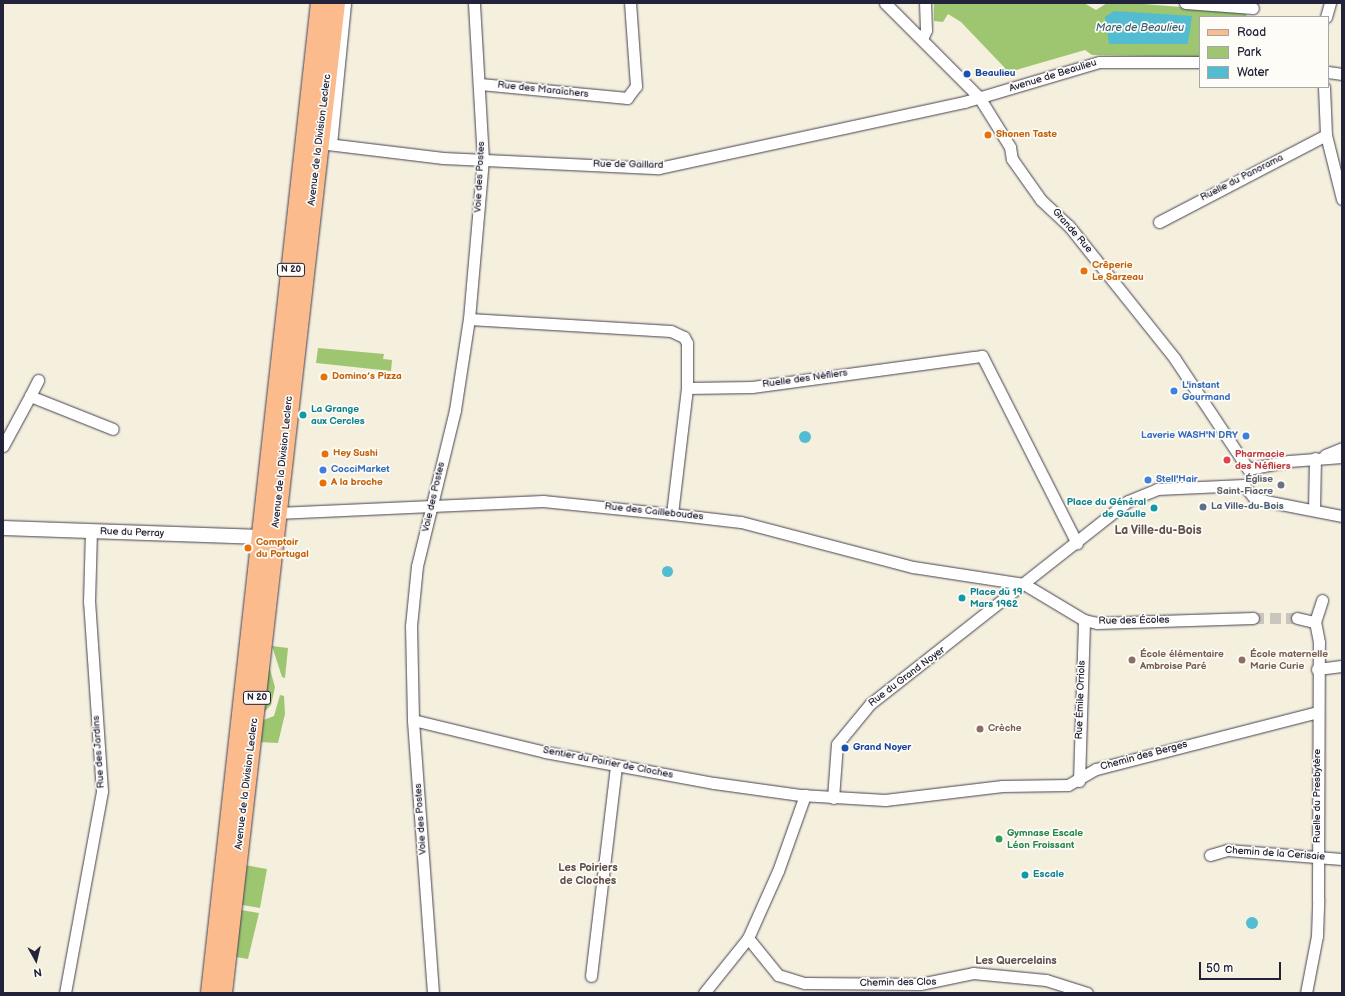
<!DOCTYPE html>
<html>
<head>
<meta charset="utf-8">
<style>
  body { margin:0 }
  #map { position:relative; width:1345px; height:996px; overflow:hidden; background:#f5efdd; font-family:"Balsamiq Sans",sans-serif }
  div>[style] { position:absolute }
  .green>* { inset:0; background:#9ec671 }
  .water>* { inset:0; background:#53bcd0 }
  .round { border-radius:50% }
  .minor-tunnel>* { height:11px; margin-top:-5.5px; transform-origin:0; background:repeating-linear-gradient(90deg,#cbc6bd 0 11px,transparent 0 16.5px) }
  .roads { filter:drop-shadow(0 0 1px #424153) drop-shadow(0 0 1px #424153) }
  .minor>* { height:11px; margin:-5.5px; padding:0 5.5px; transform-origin:5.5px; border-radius:5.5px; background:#fff }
  .tertiary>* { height:14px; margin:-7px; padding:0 7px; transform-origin:7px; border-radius:7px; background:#fff }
  .primary>* { height:18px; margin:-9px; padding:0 9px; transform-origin:9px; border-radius:9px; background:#fbbb8d }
  .dots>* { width:11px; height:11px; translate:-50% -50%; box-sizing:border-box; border:2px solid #fdfcf7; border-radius:50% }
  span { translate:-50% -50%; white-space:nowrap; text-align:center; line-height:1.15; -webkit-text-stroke:3.5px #fdfcf7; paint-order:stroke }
  .shield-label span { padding:1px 3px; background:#fdfcf7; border:1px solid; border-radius:3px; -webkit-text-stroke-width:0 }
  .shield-label { font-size:9px; color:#22223b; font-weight:700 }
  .transit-label { font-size:10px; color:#164399; font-weight:700 }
  .left { translate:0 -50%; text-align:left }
  .street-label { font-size:10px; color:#22223b }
  .food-label { font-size:10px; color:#c56008; font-weight:700 }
  .shop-label { font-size:10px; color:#366cbe; font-weight:700 }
  .right { translate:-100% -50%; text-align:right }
  .culture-label { font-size:10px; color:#0d838f; font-weight:700 }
  .health-label { font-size:10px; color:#be3a42; font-weight:700 }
  .worship-label { font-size:10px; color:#5b616d; font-weight:700 }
  .service-label { font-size:10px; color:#4e5e75; font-weight:700 }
  .education-label { font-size:10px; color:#785e54; font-weight:700 }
  .leisure-label { font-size:10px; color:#27864d; font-weight:700 }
  .water-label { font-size:11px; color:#366077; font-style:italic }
  .neighbourhood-label { font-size:11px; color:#62504e; font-weight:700 }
  .quarter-label { font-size:12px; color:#62504e; font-weight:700 }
  .frame { position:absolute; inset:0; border:4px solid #22223b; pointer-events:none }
  .legend { position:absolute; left:1199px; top:16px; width:130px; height:72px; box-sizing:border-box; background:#fdfcf7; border:1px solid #a5a5ac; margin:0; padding:5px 7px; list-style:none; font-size:12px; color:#22223b }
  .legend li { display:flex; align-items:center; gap:8px; height:20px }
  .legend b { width:20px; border:1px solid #a5a5ac }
  .north { position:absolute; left:16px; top:940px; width:40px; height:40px; -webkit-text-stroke:3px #fdfcf7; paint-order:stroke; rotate:172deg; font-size:11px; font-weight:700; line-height:16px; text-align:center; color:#22223b }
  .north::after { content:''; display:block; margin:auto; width:14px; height:18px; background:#22223b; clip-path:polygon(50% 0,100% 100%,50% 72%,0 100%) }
  .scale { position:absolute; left:1199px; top:962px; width:82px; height:18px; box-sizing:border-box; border:2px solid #22223b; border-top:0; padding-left:5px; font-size:12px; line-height:14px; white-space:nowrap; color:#22223b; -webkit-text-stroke:3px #fdfcf7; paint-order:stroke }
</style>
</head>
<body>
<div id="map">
  <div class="green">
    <div style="clip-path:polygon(evenodd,934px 3px,1084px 3px,1096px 10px,1107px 3px,1131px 3px,1244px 12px,1248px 17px,1200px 17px,1200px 57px,1092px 55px,1085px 50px,1006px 73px,1004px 67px,961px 22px,948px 14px,943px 22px,934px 21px,934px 3px,1114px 11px,1189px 30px,1188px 44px,1114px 11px)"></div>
    <div style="clip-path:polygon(318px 348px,384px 354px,383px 359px,392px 360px,391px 371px,316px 363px)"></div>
    <div style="clip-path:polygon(272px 646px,288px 648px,285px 678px,282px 677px)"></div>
    <div style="clip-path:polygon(269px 666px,275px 687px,271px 705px,264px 712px)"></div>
    <div style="clip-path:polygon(280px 695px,284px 696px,285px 714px,278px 743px,259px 742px,261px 721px,274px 716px)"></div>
    <div style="clip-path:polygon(245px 865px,267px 869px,260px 908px,242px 905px)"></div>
    <div style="clip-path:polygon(241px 910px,259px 913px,248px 959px,236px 957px)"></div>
  </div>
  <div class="water">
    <div style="clip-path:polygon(1114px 11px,1192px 16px,1188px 44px,1109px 44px,1105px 17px)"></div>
    <div class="round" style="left:799px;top:431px;width:12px;height:12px"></div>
    <div class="round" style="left:661.5px;top:565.5px;width:11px;height:11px"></div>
    <div class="round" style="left:1246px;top:917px;width:12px;height:12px"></div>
  </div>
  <div class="minor-tunnel">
    <div style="left:1253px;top:618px;width:44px"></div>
  </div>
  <div class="roads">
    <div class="minor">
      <div style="left:885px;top:3px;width:133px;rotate:45deg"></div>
      <div style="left:979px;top:97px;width:59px;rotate:58.2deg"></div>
      <div style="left:1010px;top:147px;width:12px;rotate:81deg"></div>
      <div style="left:1012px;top:159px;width:50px;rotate:54.7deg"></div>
      <div style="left:1041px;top:200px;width:38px;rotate:43deg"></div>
      <div style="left:1069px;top:226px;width:170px;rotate:51.4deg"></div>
      <div style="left:1175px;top:359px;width:132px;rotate:56.4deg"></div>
      <div style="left:1185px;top:3px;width:68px;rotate:4.2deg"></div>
      <div style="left:1326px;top:17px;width:15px;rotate:-74deg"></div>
      <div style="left:922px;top:39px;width:10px;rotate:-66deg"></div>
      <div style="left:926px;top:30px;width:27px;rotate:-92deg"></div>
      <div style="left:1328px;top:72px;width:14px;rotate:8deg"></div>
      <div style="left:480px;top:84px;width:148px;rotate:5.4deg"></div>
      <div style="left:627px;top:98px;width:15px;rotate:-53deg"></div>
      <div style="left:636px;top:86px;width:83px;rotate:-94.1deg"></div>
      <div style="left:1324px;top:87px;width:48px;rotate:87.6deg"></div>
      <div style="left:1326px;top:135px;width:66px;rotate:76deg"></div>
      <div style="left:319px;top:143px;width:125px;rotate:6.9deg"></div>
      <div style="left:443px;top:158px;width:216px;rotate:2.7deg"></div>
      <div style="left:659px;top:168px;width:312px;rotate:-12.2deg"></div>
      <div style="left:964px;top:102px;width:141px;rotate:-16.5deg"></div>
      <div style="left:1099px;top:62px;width:101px"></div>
      <div style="left:331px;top:144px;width:142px;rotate:-84.3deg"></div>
      <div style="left:1159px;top:222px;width:188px;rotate:-27.5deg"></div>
      <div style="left:469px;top:319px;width:202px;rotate:3.4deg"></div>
      <div style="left:671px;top:331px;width:14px;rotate:25deg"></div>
      <div style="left:684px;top:337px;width:7px;rotate:63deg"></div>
      <div style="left:687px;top:343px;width:45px;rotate:90deg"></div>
      <div style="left:687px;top:388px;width:65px;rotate:-0.9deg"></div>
      <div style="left:752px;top:387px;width:232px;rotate:-7.7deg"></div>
      <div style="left:982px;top:356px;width:210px;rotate:63.1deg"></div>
      <div style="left:30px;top:396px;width:18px;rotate:-63deg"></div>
      <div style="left:3px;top:446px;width:57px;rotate:-61.6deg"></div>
      <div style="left:30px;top:396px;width:89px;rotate:21.7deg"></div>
      <div style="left:1325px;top:455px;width:18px;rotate:-22deg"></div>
      <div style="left:1248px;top:469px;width:42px;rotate:-11deg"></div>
      <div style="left:1289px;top:461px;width:53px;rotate:-4.3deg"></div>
      <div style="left:1244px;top:485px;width:18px;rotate:52deg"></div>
      <div style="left:1255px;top:499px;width:89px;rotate:11.1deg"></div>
      <div style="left:1314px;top:510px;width:52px;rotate:-88.9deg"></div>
      <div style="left:277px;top:513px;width:266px;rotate:-2.6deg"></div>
      <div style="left:543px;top:501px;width:130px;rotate:5.8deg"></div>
      <div style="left:672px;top:514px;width:69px;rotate:6.6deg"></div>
      <div style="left:741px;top:522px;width:178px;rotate:14.7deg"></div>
      <div style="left:913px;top:567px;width:112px;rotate:8.7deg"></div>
      <div style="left:1024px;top:584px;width:70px;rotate:31deg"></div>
      <div style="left:1084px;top:620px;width:13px;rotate:13deg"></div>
      <div style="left:1097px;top:623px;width:156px;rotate:-1.8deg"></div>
      <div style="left:672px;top:514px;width:127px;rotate:-83.2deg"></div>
      <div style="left:1297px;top:618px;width:18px;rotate:13deg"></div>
      <div style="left:1315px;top:622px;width:23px;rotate:-72deg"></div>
      <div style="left:1317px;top:669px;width:25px;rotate:-7deg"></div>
      <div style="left:413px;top:720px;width:136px;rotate:13.6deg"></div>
      <div style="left:545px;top:752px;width:172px;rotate:10.4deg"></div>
      <div style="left:714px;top:783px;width:87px;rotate:7.9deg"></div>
      <div style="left:800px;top:795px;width:85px;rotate:3.4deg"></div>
      <div style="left:885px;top:800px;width:118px;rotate:-6.8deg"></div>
      <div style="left:1002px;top:786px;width:66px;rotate:-0.9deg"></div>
      <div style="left:1068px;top:785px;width:32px;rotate:-30deg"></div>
      <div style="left:1096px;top:769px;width:229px;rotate:-14.4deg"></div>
      <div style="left:1079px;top:781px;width:161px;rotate:-88.2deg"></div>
      <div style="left:833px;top:798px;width:54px;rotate:-85.8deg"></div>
      <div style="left:837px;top:744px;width:52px;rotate:-50.5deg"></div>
      <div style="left:870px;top:704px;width:328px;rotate:-38.2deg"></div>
      <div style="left:1128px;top:501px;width:31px;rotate:-22deg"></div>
      <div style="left:1157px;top:489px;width:87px;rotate:-2.6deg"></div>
      <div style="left:1210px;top:855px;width:18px;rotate:-16deg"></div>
      <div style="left:1227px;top:850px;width:115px;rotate:4.5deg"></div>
      <div style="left:748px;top:938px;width:48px;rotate:51deg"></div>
      <div style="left:778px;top:975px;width:28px;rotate:17deg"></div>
      <div style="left:805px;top:983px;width:115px;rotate:0.5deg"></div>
      <div style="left:920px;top:984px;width:54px;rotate:-11.7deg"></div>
      <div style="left:973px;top:973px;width:73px;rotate:5.5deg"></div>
      <div style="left:1046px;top:980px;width:43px;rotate:17.6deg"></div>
      <div style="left:591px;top:976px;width:211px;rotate:-83.2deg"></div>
      <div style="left:65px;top:993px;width:205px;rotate:-79.6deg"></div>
      <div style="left:102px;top:791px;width:189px;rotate:-93.9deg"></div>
      <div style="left:89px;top:602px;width:70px;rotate:-88.4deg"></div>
      <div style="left:433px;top:993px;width:274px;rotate:-94.2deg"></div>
      <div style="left:413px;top:720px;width:94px;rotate:-91.2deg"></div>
      <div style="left:411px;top:626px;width:60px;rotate:-84.3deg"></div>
      <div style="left:417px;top:566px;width:161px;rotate:-76.3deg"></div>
      <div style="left:455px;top:410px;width:92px;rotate:-81.3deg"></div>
      <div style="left:469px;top:319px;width:160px;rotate:-85deg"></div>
      <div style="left:483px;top:160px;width:157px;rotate:-93.3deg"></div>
      <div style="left:704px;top:993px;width:70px;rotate:-51.3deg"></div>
      <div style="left:748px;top:938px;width:73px;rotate:-65.9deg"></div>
      <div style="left:778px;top:871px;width:81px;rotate:-70.4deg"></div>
      <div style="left:1306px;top:993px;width:58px;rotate:-79.1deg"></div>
      <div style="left:1317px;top:936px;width:37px;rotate:-88deg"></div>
      <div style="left:1318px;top:899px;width:257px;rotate:-89.8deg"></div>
      <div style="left:1319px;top:642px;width:20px;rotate:-101deg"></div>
    </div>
    <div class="tertiary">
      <div style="left:3px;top:528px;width:259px;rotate:2deg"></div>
      <div style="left:262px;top:537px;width:8px;rotate:-60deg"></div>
    </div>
    <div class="primary">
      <div style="left:210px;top:993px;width:996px;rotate:-83.66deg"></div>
      <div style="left:223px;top:993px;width:996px;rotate:-83.49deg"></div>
    </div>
  </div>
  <div class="dots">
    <div style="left:967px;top:74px;background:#1a4fb4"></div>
    <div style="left:988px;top:135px;background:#e8710a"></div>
    <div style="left:1084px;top:271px;background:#e8710a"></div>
    <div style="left:324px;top:377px;background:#e8710a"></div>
    <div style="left:1174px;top:391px;background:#3f7fe0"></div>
    <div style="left:303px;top:415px;background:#0f9aa8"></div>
    <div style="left:1246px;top:436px;background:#3f7fe0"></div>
    <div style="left:325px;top:454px;background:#e8710a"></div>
    <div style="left:1227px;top:460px;background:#e0444e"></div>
    <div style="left:323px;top:470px;background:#3f7fe0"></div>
    <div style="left:1148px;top:480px;background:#3f7fe0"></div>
    <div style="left:323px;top:483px;background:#e8710a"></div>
    <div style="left:1281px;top:485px;background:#6b7280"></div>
    <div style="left:1203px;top:507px;background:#5c6f8a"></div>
    <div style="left:1154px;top:508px;background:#0f9aa8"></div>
    <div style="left:248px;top:548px;background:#e8710a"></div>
    <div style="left:962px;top:598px;background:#0f9aa8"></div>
    <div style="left:1132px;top:660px;background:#8d6e63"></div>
    <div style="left:1242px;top:660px;background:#8d6e63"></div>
    <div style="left:980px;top:729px;background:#8d6e63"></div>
    <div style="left:845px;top:748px;background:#1a4fb4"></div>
    <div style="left:999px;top:839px;background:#2e9e5b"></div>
    <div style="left:1025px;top:875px;background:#0f9aa8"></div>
  </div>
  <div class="shield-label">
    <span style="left:291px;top:270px">N 20</span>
    <span style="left:257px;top:698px">N 20</span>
  </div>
  <div class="transit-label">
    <span class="left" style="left:975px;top:74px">Beaulieu</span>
    <span class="left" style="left:853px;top:748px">Grand Noyer</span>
  </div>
  <div class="street-label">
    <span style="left:1053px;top:76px;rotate:-17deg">Avenue de Beaulieu</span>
    <span style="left:543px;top:90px;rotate:6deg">Rue des Maraîchers</span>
    <span style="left:320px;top:140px;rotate:-83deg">Avenue de la Division Leclerc</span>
    <span style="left:628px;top:165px;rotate:1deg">Rue de Gaillard</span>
    <span style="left:480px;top:177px;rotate:-87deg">Voie des Postes</span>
    <span style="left:1242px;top:178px;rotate:-27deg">Ruelle du Panorama</span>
    <span style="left:1072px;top:231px;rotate:49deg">Grande Rue</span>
    <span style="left:805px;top:379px;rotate:-8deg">Ruelle des Néfliers</span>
    <span style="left:283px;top:462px;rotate:-84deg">Avenue de la Division Leclerc</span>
    <span style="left:434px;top:497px;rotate:-77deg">Voie des Postes</span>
    <span style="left:654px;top:512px;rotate:6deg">Rue des Cailleboudes</span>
    <span style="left:132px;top:533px;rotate:2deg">Rue du Perray</span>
    <span style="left:1134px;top:621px;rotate:-1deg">Rue des Écoles</span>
    <span style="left:907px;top:677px;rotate:-37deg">Rue du Grand Noyer</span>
    <span style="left:1081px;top:700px;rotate:-88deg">Rue Émile Orriols</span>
    <span style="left:99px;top:752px;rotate:-94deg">Rue des Jardins</span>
    <span style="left:1144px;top:756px;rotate:-15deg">Chemin des Berges</span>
    <span style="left:608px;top:763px;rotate:11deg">Sentier du Poirier de Cloches</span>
    <span style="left:247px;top:784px;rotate:-83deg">Avenue de la Division Leclerc</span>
    <span style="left:1318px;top:796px;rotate:-90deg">Ruelle du Presbytère</span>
    <span style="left:421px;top:819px;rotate:-94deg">Voie des Postes</span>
    <span style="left:1275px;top:854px;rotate:4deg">Chemin de la Cerisaie</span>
    <span style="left:898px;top:983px;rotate:-1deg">Chemin des Clos</span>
  </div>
  <div class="food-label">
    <span class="left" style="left:996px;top:135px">Shonen Taste</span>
    <span class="left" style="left:1092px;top:271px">Crêperie<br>Le Sarzeau</span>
    <span class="left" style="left:332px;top:377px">Domino’s Pizza</span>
    <span class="left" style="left:333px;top:454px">Hey Sushi</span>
    <span class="left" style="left:331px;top:483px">A la broche</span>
    <span class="left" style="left:256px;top:548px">Comptoir<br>du Portugal</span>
  </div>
  <div class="shop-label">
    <span class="left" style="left:1182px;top:391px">L'instant<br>Gourmand</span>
    <span class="right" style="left:1238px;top:436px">Laverie WASH'N DRY</span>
    <span class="left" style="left:331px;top:470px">CocciMarket</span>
    <span class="left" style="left:1156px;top:480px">Stell'Hair</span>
  </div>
  <div class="culture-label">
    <span class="left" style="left:311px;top:415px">La Grange<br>aux Cercles</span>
    <span class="right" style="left:1146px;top:508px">Place du Général<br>de Gaulle</span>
    <span class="left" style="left:970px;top:598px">Place du 19<br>Mars 1962</span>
    <span class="left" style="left:1033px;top:875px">Escale</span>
  </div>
  <div class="health-label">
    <span class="left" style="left:1235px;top:460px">Pharmacie<br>des Néfliers</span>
  </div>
  <div class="worship-label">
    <span class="right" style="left:1273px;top:485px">Église<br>Saint-Fiacre</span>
  </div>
  <div class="service-label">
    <span class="left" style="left:1211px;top:507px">La Ville-du-Bois</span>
  </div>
  <div class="education-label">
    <span class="left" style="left:1140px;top:660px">École élémentaire<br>Ambroise Paré</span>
    <span class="left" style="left:1250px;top:660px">École maternelle<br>Marie Curie</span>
    <span class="left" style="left:988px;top:729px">Crèche</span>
  </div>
  <div class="leisure-label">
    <span class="left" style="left:1007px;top:839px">Gymnase Escale<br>Léon Froissant</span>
  </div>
  <div class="water-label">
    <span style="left:1140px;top:28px">Mare de Beaulieu</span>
  </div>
  <div class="neighbourhood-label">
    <span style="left:588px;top:875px">Les Poiriers<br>de Cloches</span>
    <span style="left:1016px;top:961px">Les Quercelains</span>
  </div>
  <div class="quarter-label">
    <span style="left:1158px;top:531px">La Ville-du-Bois</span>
  </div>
  <div class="frame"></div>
  <ul class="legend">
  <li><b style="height:5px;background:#fbbb8d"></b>Road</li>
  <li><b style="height:11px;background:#9ec671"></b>Park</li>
  <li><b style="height:11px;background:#53bcd0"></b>Water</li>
  </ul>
  <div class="north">N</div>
  <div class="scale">50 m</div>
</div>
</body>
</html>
